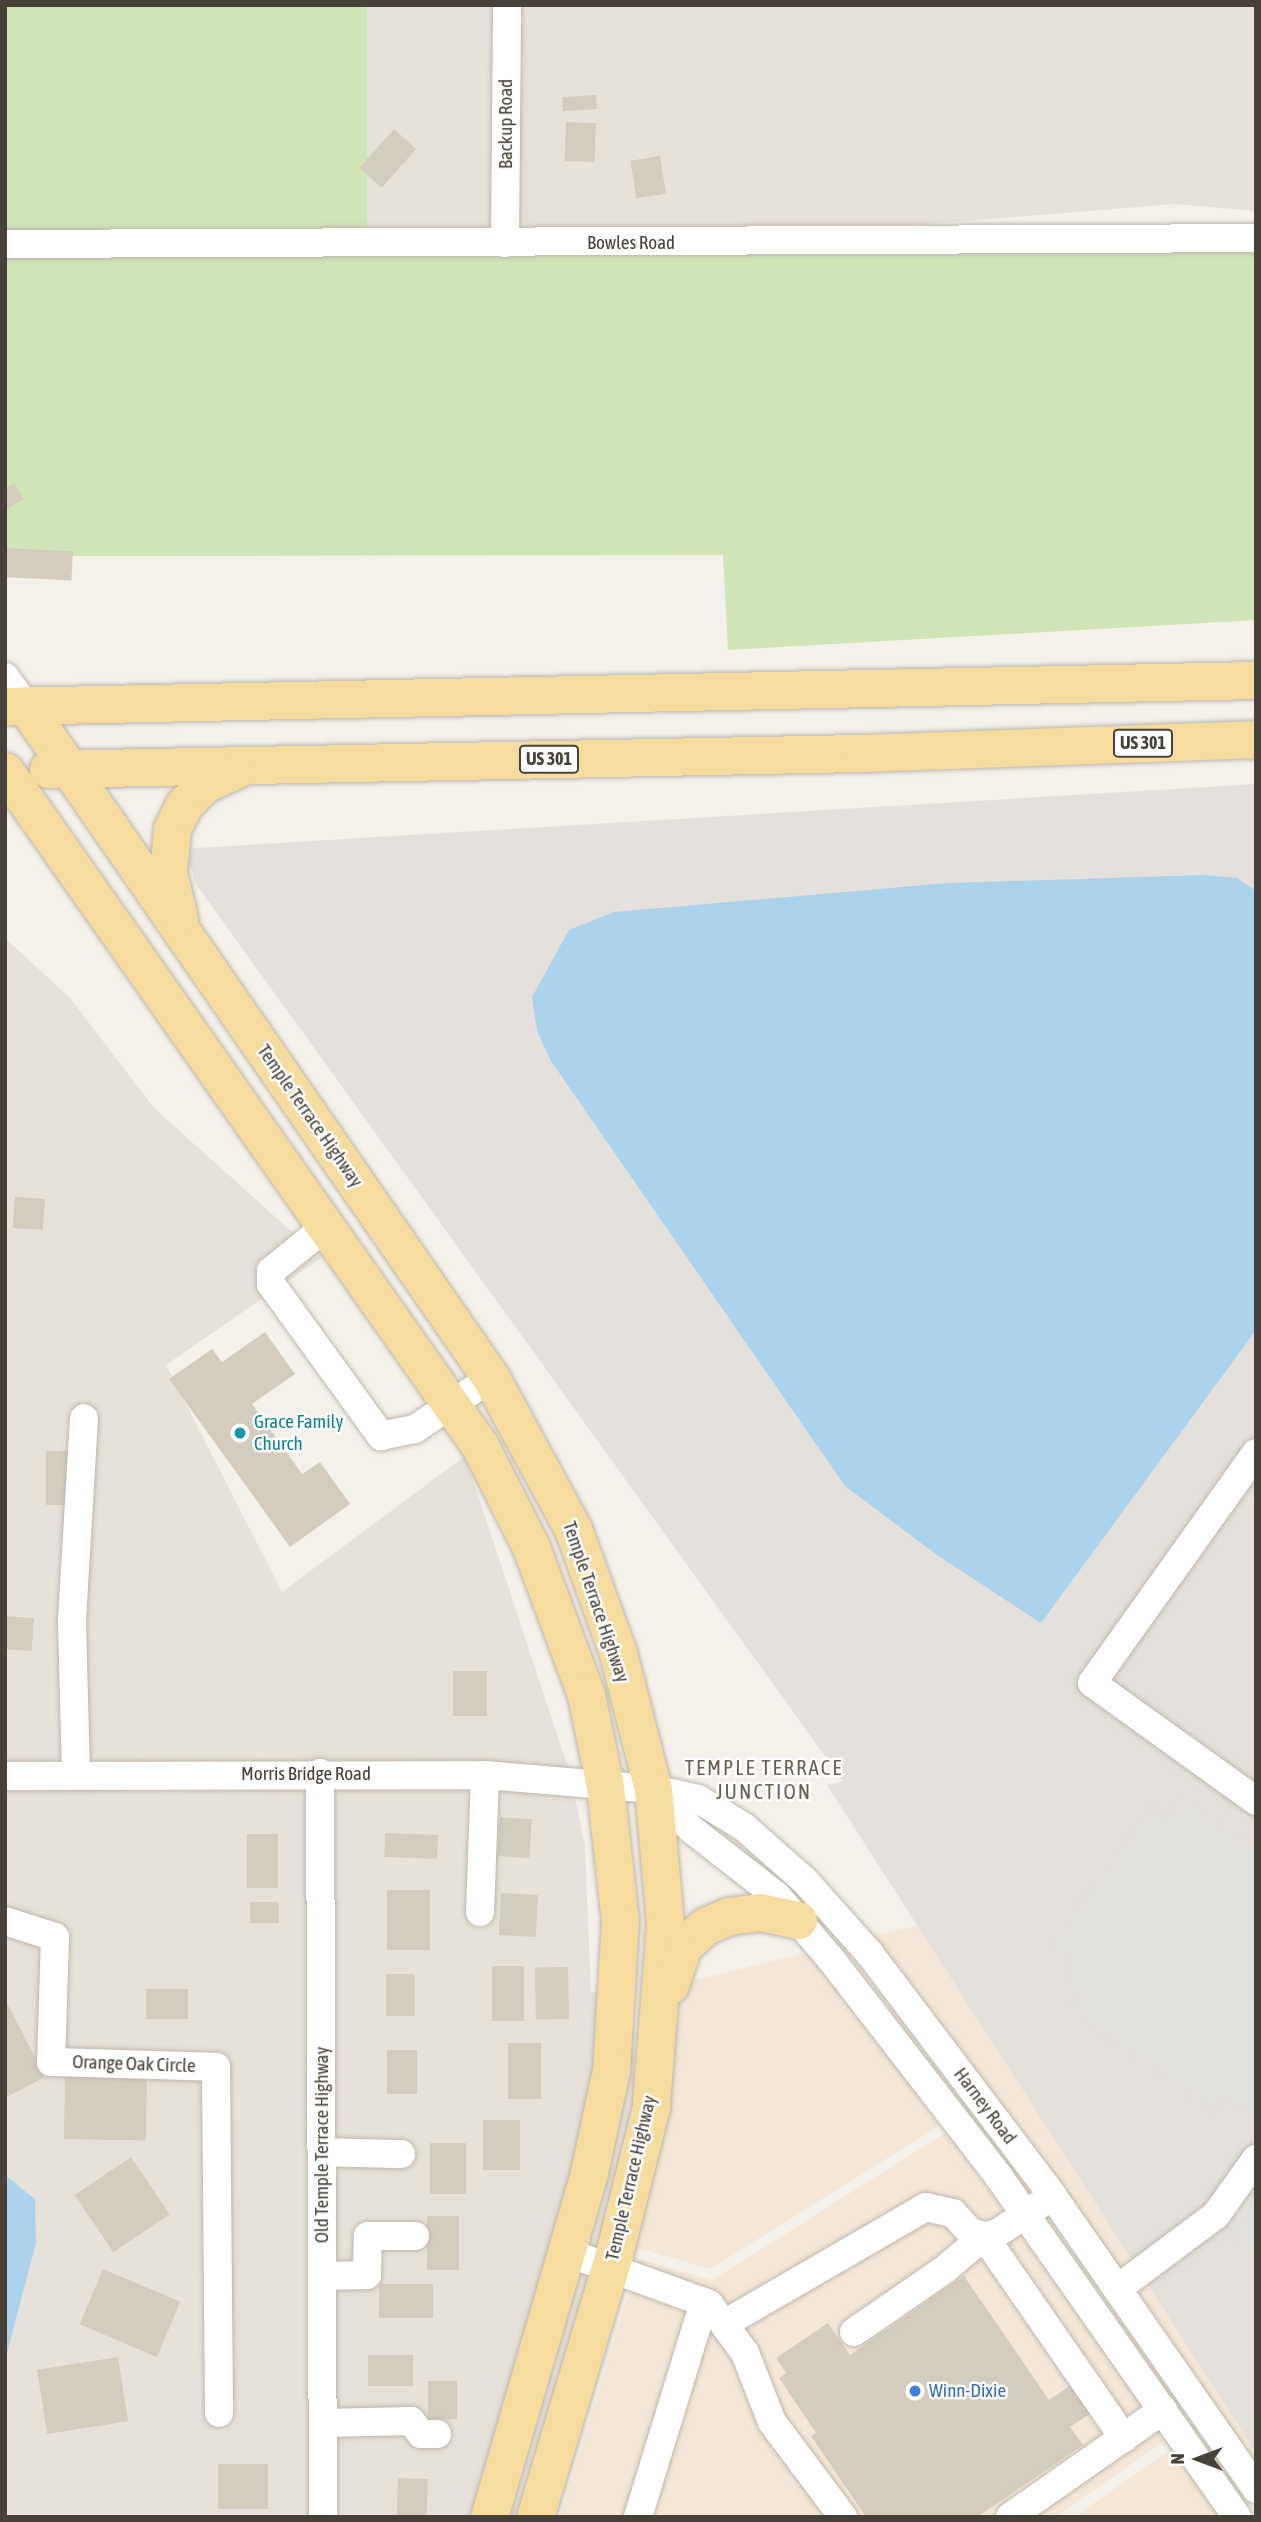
<!DOCTYPE html>
<html>
<head>
<meta charset="utf-8">
<style>
  body { margin:0 }
  #map { position:relative; width:1261px; height:2522px; overflow:hidden; background:#f4f1ea; font-family:"Asap Condensed",sans-serif }
  div>[style] { position:absolute }
  .residential>* { inset:0; background:#e7e2d9; transform-origin:0 0 }
  .commercial>* { inset:0; background:#f4e7d7 }
  .industrial>* { inset:0; background:#e4e0db }
  .green>* { inset:0; background:#d1e5b6; transform-origin:0 0 }
  .parking>* { inset:0; background:#e3e1de }
  .water>* { inset:0; background:#abd3ec }
  .building>* { inset:0; background:#d5ccc0; transform-origin:0 0 }
  .roads { filter:drop-shadow(0 0 2px #bfb8ad) drop-shadow(0 0 2px #bfb8ad) }
  .minor>* { height:28px; margin:-14px; padding:0 14px; transform-origin:14px; border-radius:14px; background:#fff }
  .major>* { height:37px; margin:-18.5px; padding:0 18.5px; transform-origin:18.5px; border-radius:18.5px; background:#f7dca0 }
  .dots>* { width:19px; height:19px; translate:-50% -50%; box-sizing:border-box; border:4px solid #fff; border-radius:50% }
  span { translate:-50% -50%; white-space:nowrap; text-align:center; line-height:1.15; -webkit-text-stroke:5px #fff; paint-order:stroke }
  .shield-label span { padding:2px 5px; background:#fff; border:2px solid; border-radius:5px; -webkit-text-stroke-width:0 }
  .shield-label { font-size:18px; color:#474139; font-weight:700 }
  .street-label { font-size:19px; color:#474139 }
  .culture-label { font-size:19px; color:#0d838f }
  .left { translate:0 -50%; text-align:left }
  .shop-label { font-size:19px; color:#366cbe }
  .neighbourhood-label { font-size:21px; color:#6a5f50; letter-spacing:2px }
  .frame { position:absolute; inset:0; border:7px solid #474139; pointer-events:none }
  .north { position:absolute; left:1163px; top:2424px; width:70px; height:70px; -webkit-text-stroke:5px #fff; paint-order:stroke; rotate:270deg; font-size:19px; font-weight:700; line-height:28px; text-align:center; color:#474139 }
  .north::after { content:''; display:block; margin:auto; width:24px; height:32px; background:#474139; clip-path:polygon(50% 0,100% 100%,50% 72%,0 100%) }
</style>
</head>
<body>
<div id="map">
  <div class="residential">
    <div style="left:367px;top:5px;width:127px;height:227px"></div>
    <div style="clip-path:polygon(520px 5px,1256px 5px,1256px 211px,1176px 204px,868px 229px,518px 232px)"></div>
    <div style="clip-path:polygon(5px 938px,70px 998px,154px 1108px,321px 1258px,166px 1365px,282px 1592px,465px 1456px,569px 1770px,5px 1765px)"></div>
    <div style="clip-path:polygon(308px 1785px,310px 2517px,5px 2517px,5px 2361px,36px 2243px,35px 2199px,5px 2175px,5px 1933px,42px 1945px,38px 2061px,204px 2078px,207px 2424px,232px 2424px,229px 2067px,65px 2051px,68px 1937px,5px 1908px,5px 1788px)"></div>
    <div style="clip-path:polygon(333px 1785px,485px 1786px,575px 1796px,585px 1847px,591px 1992px,604px 1994px,598px 2069px,576px 2170px,476px 2517px,336px 2517px)"></div>
    <div style="clip-path:polygon(634px 1998px,634px 2121px,519px 2517px,503px 2517px)"></div>
  </div>
  <div class="commercial">
    <div style="clip-path:polygon(918px 1925px,1256px 2453px,1256px 2467px,871px 1937px)"></div>
    <div style="clip-path:polygon(809px 1952px,942px 2124px,710px 2269px,642px 2249px,630px 2253px,662px 2120px,684px 1983px)"></div>
    <div style="clip-path:polygon(947px 2132px,1167px 2439px,1056px 2517px,560px 2517px,639px 2259px,712px 2280px)"></div>
    <div style="clip-path:polygon(1174px 2447px,1222px 2517px,1074px 2517px)"></div>
  </div>
  <div class="industrial">
    <div style="clip-path:polygon(1256px 784px,1256px 2453px,827px 1785px,843px 1781px,195px 883px,192px 870px,181px 856px,181px 849px)"></div>
  </div>
  <div class="green">
    <div style="left:5px;top:5px;width:362px;height:228px"></div>
    <div style="clip-path:polygon(1256px 250px,1256px 620px,728px 650px,723px 555px,5px 556px,5px 256px)"></div>
  </div>
  <div class="parking">
    <div style="clip-path:polygon(1180px 1795px,1256px 1851px,1256px 2120px,1226px 2098px,1215px 2114px,1067px 2008px,1077px 1997px,1068px 1982px,1065px 1959px,1049px 1944px,1151px 1804px,1167px 1818px)"></div>
    <div style="clip-path:polygon(1256px 2136px,1256px 2255px,1208px 2212px)"></div>
  </div>
  <div class="water">
    <div style="clip-path:polygon(1205px 875px,1237px 878px,1256px 891px,1256px 1330px,1041px 1623px,937px 1555px,845px 1486px,551px 1061px,537px 1031px,532px 997px,569px 930px,614px 912px,948px 883px)"></div>
    <div style="clip-path:polygon(5px 2175px,35px 2199px,36px 2243px,5px 2361px)"></div>
  </div>
  <div class="building">
    <div style="left:596px;top:95px;width:14px;height:34px;rotate:86deg"></div>
    <div style="left:566px;top:122px;width:30px;height:39px;rotate:2deg"></div>
    <div style="left:394px;top:129px;width:30px;height:52px;rotate:42deg"></div>
    <div style="left:660px;top:156px;width:38px;height:30px;rotate:81deg"></div>
    <div style="clip-path:polygon(14px 483px,24px 499px,5px 510px,5px 489px)"></div>
    <div style="left:5px;top:548px;width:68px;height:29px;rotate:3deg"></div>
    <div style="left:15px;top:1197px;width:30px;height:31px;rotate:4deg"></div>
    <div style="clip-path:polygon(265px 1332px,295px 1374px,252px 1404px,302px 1474px,320px 1462px,350px 1504px,290px 1547px,169px 1379px,212px 1349px,222px 1362px)"></div>
    <div style="left:46px;top:1451px;width:21px;height:54px"></div>
    <div style="left:5px;top:1616px;width:29px;height:33px;rotate:4deg"></div>
    <div style="left:453px;top:1671px;width:34px;height:45px"></div>
    <div style="left:500px;top:1817px;width:32px;height:39px;rotate:4deg"></div>
    <div style="left:385px;top:1833px;width:53px;height:24px;rotate:2deg"></div>
    <div style="left:247px;top:1834px;width:31px;height:54px"></div>
    <div style="left:387px;top:1890px;width:43px;height:60px"></div>
    <div style="left:501px;top:1893px;width:37px;height:42px;rotate:3deg"></div>
    <div style="left:250px;top:1902px;width:29px;height:21px"></div>
    <div style="left:492px;top:1966px;width:32px;height:55px"></div>
    <div style="left:568px;top:1967px;width:52px;height:33px;rotate:89deg"></div>
    <div style="left:386px;top:1974px;width:29px;height:42px"></div>
    <div style="left:188px;top:1989px;width:30px;height:42px;rotate:90deg"></div>
    <div style="clip-path:polygon(7px 2003px,45px 2077px,5px 2098px,5px 2004px)"></div>
    <div style="left:508px;top:2043px;width:33px;height:56px"></div>
    <div style="left:387px;top:2050px;width:30px;height:44px"></div>
    <div style="left:65px;top:2074px;width:82px;height:65px;rotate:1deg"></div>
    <div style="left:483px;top:2120px;width:37px;height:50px"></div>
    <div style="left:430px;top:2143px;width:36px;height:51px"></div>
    <div style="left:131px;top:2157px;width:69px;height:68px;rotate:56deg"></div>
    <div style="left:427px;top:2216px;width:32px;height:54px"></div>
    <div style="left:103px;top:2269px;width:84px;height:60px;rotate:23deg"></div>
    <div style="clip-path:polygon(964px 2276px,1049px 2400px,1077px 2381px,1097px 2409px,1070px 2427px,1083px 2445px,977px 2517px,866px 2517px,811px 2436px,816px 2433px,779px 2378px,786px 2373px,776px 2358px,828px 2323px,850px 2355px)"></div>
    <div style="left:379px;top:2284px;width:54px;height:34px"></div>
    <div style="left:368px;top:2355px;width:45px;height:31px"></div>
    <div style="left:118px;top:2357px;width:65px;height:82px;rotate:81deg"></div>
    <div style="left:428px;top:2381px;width:29px;height:38px"></div>
    <div style="left:218px;top:2464px;width:50px;height:45px"></div>
    <div style="left:398px;top:2478px;width:30px;height:39px;rotate:2deg"></div>
  </div>
  <div class="roads">
    <div class="minor">
      <div style="left:505px;top:243px;width:238px;rotate:-89.5deg"></div>
      <div style="left:5px;top:244px;width:1251px;rotate:-0.27deg"></div>
      <div style="left:5px;top:677px;width:34px;rotate:54deg"></div>
      <div style="left:323px;top:1229px;width:67px;rotate:141.1deg"></div>
      <div style="left:271px;top:1271px;width:13px;rotate:90deg"></div>
      <div style="left:271px;top:1284px;width:188px;rotate:54.1deg"></div>
      <div style="left:381px;top:1436px;width:35px;rotate:-12deg"></div>
      <div style="left:415px;top:1429px;width:92px;rotate:-33.9deg"></div>
      <div style="left:1256px;top:1453px;width:282px;rotate:125.5deg"></div>
      <div style="left:1092px;top:1683px;width:202px;rotate:35.7deg"></div>
      <div style="left:320px;top:1773px;width:744px;rotate:89.77deg"></div>
      <div style="left:76px;top:1775px;width:155px;rotate:-91.5deg"></div>
      <div style="left:72px;top:1620px;width:202px;rotate:-86.6deg"></div>
      <div style="left:5px;top:1776px;width:480px;rotate:-0.1deg"></div>
      <div style="left:485px;top:1775px;width:169px;rotate:4.8deg"></div>
      <div style="left:653px;top:1789px;width:46px;rotate:12.5deg"></div>
      <div style="left:698px;top:1799px;width:54px;rotate:31.3deg"></div>
      <div style="left:744px;top:1827px;width:81px;rotate:41.5deg"></div>
      <div style="left:805px;top:1881px;width:98px;rotate:48.3deg"></div>
      <div style="left:870px;top:1954px;width:302px;rotate:52.9deg"></div>
      <div style="left:1052px;top:2195px;width:358px;rotate:55.2deg"></div>
      <div style="left:653px;top:1789px;width:55px;rotate:46.5deg"></div>
      <div style="left:691px;top:1829px;width:109px;rotate:37.9deg"></div>
      <div style="left:777px;top:1896px;width:82px;rotate:49.5deg"></div>
      <div style="left:830px;top:1958px;width:277px;rotate:52.3deg"></div>
      <div style="left:999px;top:2177px;width:415px;rotate:55deg"></div>
      <div style="left:480px;top:1912px;width:137px;rotate:-87.9deg"></div>
      <div style="left:5px;top:1921px;width:52px;rotate:17.7deg"></div>
      <div style="left:55px;top:1937px;width:125px;rotate:91.8deg"></div>
      <div style="left:51px;top:2062px;width:165px;rotate:1.7deg"></div>
      <div style="left:216px;top:2067px;width:346px;rotate:89.5deg"></div>
      <div style="left:322px;top:2152px;width:79px;rotate:1.5deg"></div>
      <div style="left:566px;top:2252px;width:152px;rotate:20deg"></div>
      <div style="left:709px;top:2304px;width:61px;rotate:53.7deg"></div>
      <div style="left:745px;top:2353px;width:74px;rotate:68.6deg"></div>
      <div style="left:772px;top:2422px;width:119px;rotate:53.2deg"></div>
      <div style="left:322px;top:2276px;width:45px;rotate:-1.3deg"></div>
      <div style="left:367px;top:2275px;width:39px;rotate:-89deg"></div>
      <div style="left:368px;top:2236px;width:47px"></div>
      <div style="left:1117px;top:2289px;width:124px;rotate:-36.8deg"></div>
      <div style="left:1216px;top:2215px;width:69px;rotate:-54.5deg"></div>
      <div style="left:724px;top:2324px;width:233px;rotate:-30.1deg"></div>
      <div style="left:926px;top:2207px;width:28px;rotate:13deg"></div>
      <div style="left:953px;top:2213px;width:25px;rotate:48deg"></div>
      <div style="left:970px;top:2232px;width:15px;rotate:16deg"></div>
      <div style="left:984px;top:2236px;width:12px;rotate:-9deg"></div>
      <div style="left:996px;top:2234px;width:52px;rotate:-34deg"></div>
      <div style="left:854px;top:2332px;width:109px;rotate:-34.6deg"></div>
      <div style="left:944px;top:2270px;width:52px;rotate:-40.4deg"></div>
      <div style="left:984px;top:2236px;width:246px;rotate:55.3deg"></div>
      <div style="left:323px;top:2423px;width:88px;rotate:-1.3deg"></div>
      <div style="left:411px;top:2421px;width:16px;rotate:52deg"></div>
      <div style="left:421px;top:2434px;width:16px"></div>
      <div style="left:638px;top:2517px;width:225px;rotate:-72.9deg"></div>
      <div style="left:1010px;top:2517px;width:187px;rotate:-35deg"></div>
    </div>
    <div class="major">
      <div style="left:25px;top:705px;width:819px;rotate:55.3deg"></div>
      <div style="left:491px;top:1378px;width:172px;rotate:61.5deg"></div>
      <div style="left:573px;top:1529px;width:132px;rotate:70.1deg"></div>
      <div style="left:618px;top:1653px;width:140px;rotate:75.6deg"></div>
      <div style="left:653px;top:1789px;width:135px;rotate:84.9deg"></div>
      <div style="left:665px;top:1923px;width:185px;rotate:94.4deg"></div>
      <div style="left:651px;top:2107px;width:152px;rotate:104.1deg"></div>
      <div style="left:614px;top:2254px;width:275px;rotate:106.7deg"></div>
      <div style="left:5px;top:706px;width:1251px;rotate:-1.19deg"></div>
      <div style="left:48px;top:769px;width:812px;rotate:-1.13deg"></div>
      <div style="left:860px;top:753px;width:396px;rotate:-2deg"></div>
      <div style="left:5px;top:771px;width:825px;rotate:54.87deg"></div>
      <div style="left:480px;top:1446px;width:113px;rotate:63.2deg"></div>
      <div style="left:531px;top:1547px;width:158px;rotate:69.6deg"></div>
      <div style="left:586px;top:1695px;width:94px;rotate:78.3deg"></div>
      <div style="left:605px;top:1787px;width:134px;rotate:83.6deg"></div>
      <div style="left:620px;top:1920px;width:150px;rotate:93.4deg"></div>
      <div style="left:611px;top:2070px;width:105px;rotate:102.1deg"></div>
      <div style="left:589px;top:2173px;width:358px;rotate:106.2deg"></div>
      <div style="left:179px;top:918px;width:47px;rotate:-103.4deg"></div>
      <div style="left:168px;top:872px;width:43px;rotate:-84.7deg"></div>
      <div style="left:172px;top:829px;width:25px;rotate:-64deg"></div>
      <div style="left:183px;top:806px;width:29px;rotate:-46deg"></div>
      <div style="left:203px;top:785px;width:38px;rotate:-25deg"></div>
      <div style="left:670px;top:1985px;width:41px;rotate:-71.6deg"></div>
      <div style="left:683px;top:1946px;width:30px;rotate:-42deg"></div>
      <div style="left:705px;top:1926px;width:25px;rotate:-23deg"></div>
      <div style="left:728px;top:1916px;width:32px;rotate:-7deg"></div>
      <div style="left:760px;top:1912px;width:39px;rotate:12deg"></div>
    </div>
  </div>
  <div class="dots">
    <div style="left:240px;top:1433px;background:#0f9aa8"></div>
    <div style="left:915px;top:2391px;background:#3f7fe0"></div>
  </div>
  <div class="shield-label">
    <span style="left:1143px;top:743px">US 301</span>
    <span style="left:549px;top:759px">US 301</span>
  </div>
  <div class="street-label">
    <span style="left:506px;top:124px;rotate:-90deg">Backup Road</span>
    <span style="left:631px;top:243px">Bowles Road</span>
    <span style="left:310px;top:1116px;rotate:55deg">Temple Terrace Highway</span>
    <span style="left:596px;top:1602px;rotate:71deg">Temple Terrace Highway</span>
    <span style="left:306px;top:1774px">Morris Bridge Road</span>
    <span style="left:134px;top:2064px;rotate:2deg">Orange Oak Circle</span>
    <span style="left:985px;top:2106px;rotate:53deg">Harney Road</span>
    <span style="left:322px;top:2145px;rotate:-90deg">Old Temple Terrace Highway</span>
    <span style="left:631px;top:2178px;rotate:-77deg">Temple Terrace Highway</span>
  </div>
  <div class="culture-label">
    <span class="left" style="left:254px;top:1433px">Grace Family<br>Church</span>
  </div>
  <div class="shop-label">
    <span class="left" style="left:929px;top:2391px">Winn-Dixie</span>
  </div>
  <div class="neighbourhood-label">
    <span style="left:764px;top:1779px">TEMPLE TERRACE<br>JUNCTION</span>
  </div>
  <div class="frame"></div>
  <div class="north">N</div>
</div>
</body>
</html>
